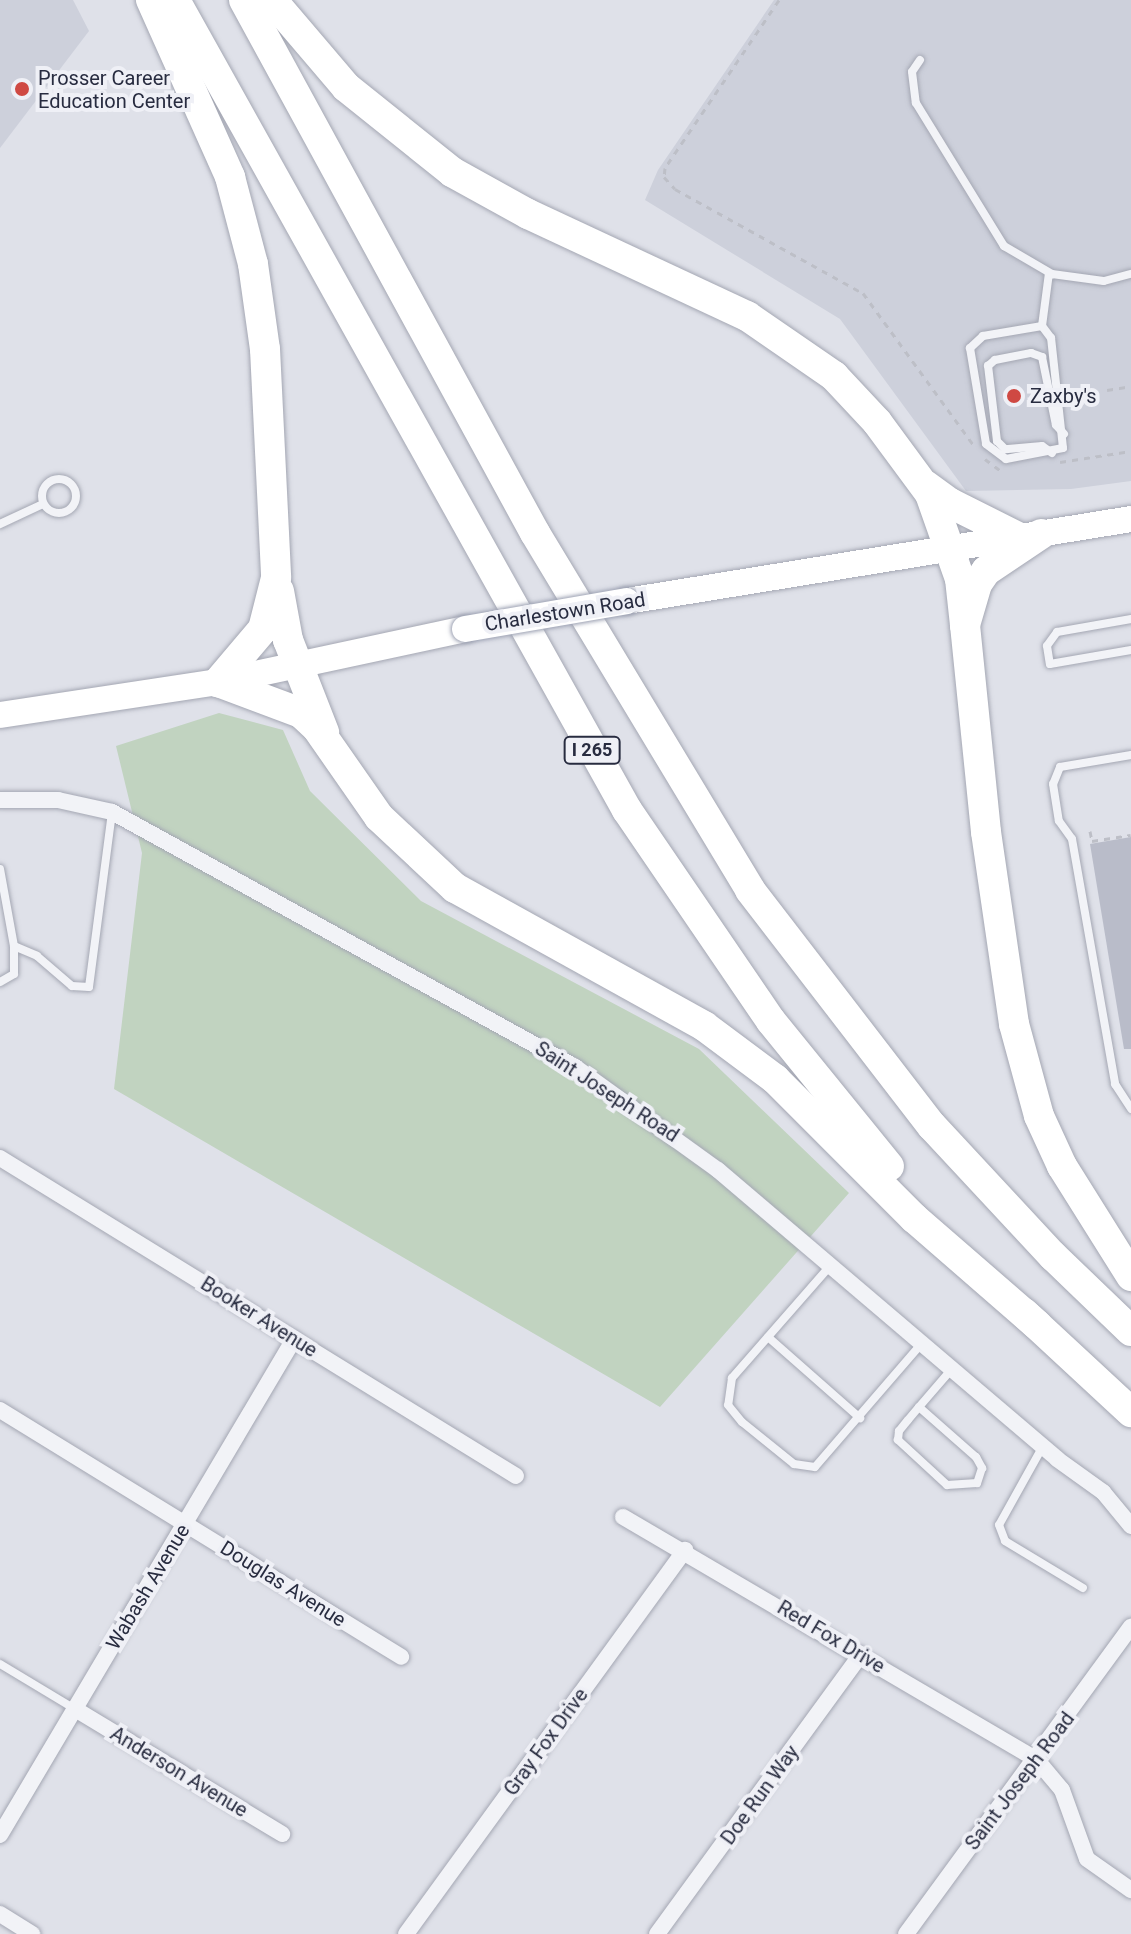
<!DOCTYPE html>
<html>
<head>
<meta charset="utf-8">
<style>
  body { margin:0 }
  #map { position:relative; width:1131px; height:1934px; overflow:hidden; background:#dfe1e9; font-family:Roboto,sans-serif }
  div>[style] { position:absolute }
  .built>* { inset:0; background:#cdd0db }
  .green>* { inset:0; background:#c1d3c0 }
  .building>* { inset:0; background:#b9bcc9 }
  .path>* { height:3px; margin-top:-1.5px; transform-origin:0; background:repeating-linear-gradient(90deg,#bdbfc7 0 6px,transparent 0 12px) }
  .roads { filter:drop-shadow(0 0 2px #a4a7b3) drop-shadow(0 0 2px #a4a7b3) }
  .lane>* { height:8px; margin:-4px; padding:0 4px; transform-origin:4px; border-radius:4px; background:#f2f3f7 }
  .lane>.ring { margin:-4px; padding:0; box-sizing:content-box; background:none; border:8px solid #f2f3f7; border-radius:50% }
  .street>* { height:16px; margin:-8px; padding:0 8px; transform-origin:8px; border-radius:8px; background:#f2f3f7 }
  .primary>* { height:26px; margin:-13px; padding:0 13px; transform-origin:13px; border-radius:13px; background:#fff }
  .highway>* { height:30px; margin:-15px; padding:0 15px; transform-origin:15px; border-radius:15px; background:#fff }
  .bridges { filter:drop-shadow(0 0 2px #9ea3b4) drop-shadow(0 0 2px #9ea3b4) }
  .primary-bridge>* { height:26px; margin:-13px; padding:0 13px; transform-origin:13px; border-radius:13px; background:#fff }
  .dots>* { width:22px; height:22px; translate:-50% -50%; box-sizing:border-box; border:4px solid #eff0f6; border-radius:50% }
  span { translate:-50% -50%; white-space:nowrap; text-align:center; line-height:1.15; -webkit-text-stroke:8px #eff0f6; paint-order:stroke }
  .shield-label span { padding:2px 6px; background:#eff0f6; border:2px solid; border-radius:6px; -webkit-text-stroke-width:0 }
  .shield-label { font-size:18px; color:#282c40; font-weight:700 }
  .poi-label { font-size:20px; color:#282c40 }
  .left { translate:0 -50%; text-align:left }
  .street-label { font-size:20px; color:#282c40 }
</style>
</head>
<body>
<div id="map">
  <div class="built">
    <div style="clip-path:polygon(0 0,73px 0,89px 31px,0 148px)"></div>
    <div style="clip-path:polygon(774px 0,1131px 0,1131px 481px,1071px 489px,966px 491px,840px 319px,645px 200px,658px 170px)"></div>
  </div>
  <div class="green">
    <div style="clip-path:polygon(219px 713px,283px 730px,310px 791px,421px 901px,699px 1049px,849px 1193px,660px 1407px,114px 1089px,142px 853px,116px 746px)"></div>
  </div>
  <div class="building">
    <div style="clip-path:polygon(1131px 837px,1131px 1049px,1124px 1049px,1090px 844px)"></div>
  </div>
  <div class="path">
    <div style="left:779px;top:0;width:203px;rotate:124.2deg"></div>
    <div style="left:665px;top:168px;width:9px;rotate:96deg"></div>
    <div style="left:664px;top:177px;width:16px;rotate:47deg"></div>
    <div style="left:675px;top:189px;width:215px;rotate:29deg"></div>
    <div style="left:863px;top:293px;width:190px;rotate:54deg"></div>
    <div style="left:1107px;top:390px;width:24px;rotate:-9deg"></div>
    <div style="left:985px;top:459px;width:20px;rotate:37deg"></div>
    <div style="left:1060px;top:462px;width:72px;rotate:-8.8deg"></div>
    <div style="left:1090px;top:831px;width:10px;rotate:79deg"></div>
    <div style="left:1092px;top:841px;width:39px;rotate:-9deg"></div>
  </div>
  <div class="roads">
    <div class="lane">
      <div style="left:920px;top:60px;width:14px;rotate:124deg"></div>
      <div style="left:912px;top:72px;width:31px;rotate:83deg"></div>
      <div style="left:916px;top:103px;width:168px;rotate:58.4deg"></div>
      <div style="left:1004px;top:246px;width:56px;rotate:30.3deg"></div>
      <div style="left:1052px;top:274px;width:52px;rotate:7.7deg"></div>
      <div style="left:1104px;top:281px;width:28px;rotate:-15deg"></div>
      <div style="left:1042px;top:326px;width:60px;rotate:170.4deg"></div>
      <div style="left:983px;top:336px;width:18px;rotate:137deg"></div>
      <div style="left:970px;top:348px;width:97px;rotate:80.5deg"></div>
      <div style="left:986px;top:444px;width:25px;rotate:37deg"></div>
      <div style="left:1006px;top:459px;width:58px;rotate:-10.9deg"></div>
      <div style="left:1063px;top:448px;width:111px;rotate:-96.2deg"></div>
      <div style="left:1051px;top:338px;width:15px;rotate:-127deg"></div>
      <div style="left:1042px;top:326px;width:53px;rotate:-82.5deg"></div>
      <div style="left:1052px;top:453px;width:12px;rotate:-145deg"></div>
      <div style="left:1042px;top:446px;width:37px;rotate:175deg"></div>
      <div style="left:1005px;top:449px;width:11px;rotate:-135deg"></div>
      <div style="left:997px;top:441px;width:76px;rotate:-96.8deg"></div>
      <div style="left:988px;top:366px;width:9px;rotate:-41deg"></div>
      <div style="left:995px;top:360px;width:37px;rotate:-11deg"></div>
      <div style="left:1031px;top:353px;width:12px;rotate:20deg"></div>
      <div style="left:1042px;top:357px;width:69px;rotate:78.4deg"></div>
      <div style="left:1056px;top:425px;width:12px;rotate:48deg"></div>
      <div class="ring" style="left:42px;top:479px;width:26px;height:26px"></div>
      <div style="left:0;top:524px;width:47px;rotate:-24.9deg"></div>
      <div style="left:1131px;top:619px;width:75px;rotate:170deg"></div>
      <div style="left:1057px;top:632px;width:17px;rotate:126deg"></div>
      <div style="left:1047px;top:646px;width:18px;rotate:81deg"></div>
      <div style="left:1050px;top:664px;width:82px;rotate:-9.8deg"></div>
      <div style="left:1131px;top:755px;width:72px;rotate:170.4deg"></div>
      <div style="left:1060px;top:767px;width:18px;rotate:112deg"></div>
      <div style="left:1053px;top:784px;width:37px;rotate:81deg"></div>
      <div style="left:1059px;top:821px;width:22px;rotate:54deg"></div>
      <div style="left:1072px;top:839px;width:249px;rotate:80deg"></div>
      <div style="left:1115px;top:1084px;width:30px;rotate:57deg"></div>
      <div style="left:0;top:869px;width:78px;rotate:79.7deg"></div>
      <div style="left:14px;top:946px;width:28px;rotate:90deg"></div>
      <div style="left:14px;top:974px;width:16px;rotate:150deg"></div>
      <div style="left:14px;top:946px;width:25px;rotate:23deg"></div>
      <div style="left:37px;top:956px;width:46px;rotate:40.6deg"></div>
      <div style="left:72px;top:986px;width:17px;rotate:3deg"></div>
      <div style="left:89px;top:987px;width:176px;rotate:-82.5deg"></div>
      <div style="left:830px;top:1266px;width:149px;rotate:131.2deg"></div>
      <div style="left:732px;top:1378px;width:27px;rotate:98deg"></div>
      <div style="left:728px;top:1405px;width:22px;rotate:51deg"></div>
      <div style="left:742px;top:1422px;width:67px;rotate:38.9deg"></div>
      <div style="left:794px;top:1464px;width:21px;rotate:8deg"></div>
      <div style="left:815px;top:1467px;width:164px;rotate:-49.2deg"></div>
      <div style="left:768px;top:1337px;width:123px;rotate:41.4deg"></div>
      <div style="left:919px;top:1407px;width:76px;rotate:41.3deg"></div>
      <div style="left:976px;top:1457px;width:13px;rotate:61deg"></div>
      <div style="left:982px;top:1468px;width:16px;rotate:108deg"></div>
      <div style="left:977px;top:1483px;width:30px;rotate:176deg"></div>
      <div style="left:947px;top:1485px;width:67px;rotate:-137.4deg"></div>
      <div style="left:898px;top:1440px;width:9px;rotate:-84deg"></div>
      <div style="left:899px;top:1431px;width:14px;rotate:-51deg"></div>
      <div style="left:908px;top:1420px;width:17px;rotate:-50deg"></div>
      <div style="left:919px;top:1407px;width:49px;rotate:-49.1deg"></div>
      <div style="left:1043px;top:1446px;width:90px;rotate:119.1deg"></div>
      <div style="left:999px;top:1525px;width:17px;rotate:69deg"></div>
      <div style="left:1005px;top:1541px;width:91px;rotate:31.1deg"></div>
      <div style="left:0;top:1664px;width:87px;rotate:31deg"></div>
    </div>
    <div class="street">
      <div style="left:0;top:800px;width:58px"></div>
      <div style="left:58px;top:800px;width:55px;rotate:12.5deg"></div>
      <div style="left:112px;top:812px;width:529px;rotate:28.84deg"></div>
      <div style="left:575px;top:1067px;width:176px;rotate:35.8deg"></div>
      <div style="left:718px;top:1170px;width:445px;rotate:40.4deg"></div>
      <div style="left:1057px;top:1459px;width:57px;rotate:35.7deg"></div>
      <div style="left:1103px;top:1492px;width:44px;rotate:50.5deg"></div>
      <div style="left:0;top:1158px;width:606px;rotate:31.64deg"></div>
      <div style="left:0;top:1410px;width:471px;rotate:31.6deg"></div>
      <div style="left:623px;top:1517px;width:479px;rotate:30.4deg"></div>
      <div style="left:1036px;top:1759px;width:40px;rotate:50deg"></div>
      <div style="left:1062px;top:1790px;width:73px;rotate:70.1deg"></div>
      <div style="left:1087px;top:1859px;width:54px;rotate:35.2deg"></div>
      <div style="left:75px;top:1709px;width:242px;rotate:31.1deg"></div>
      <div style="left:0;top:1835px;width:577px;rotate:-59.34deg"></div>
      <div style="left:0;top:1914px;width:38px;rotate:32deg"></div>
      <div style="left:406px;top:1934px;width:475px;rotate:-54deg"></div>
      <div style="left:657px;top:1934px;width:346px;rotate:-53.9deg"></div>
      <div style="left:906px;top:1934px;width:381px;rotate:-53.8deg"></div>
    </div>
    <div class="primary">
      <div style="left:627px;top:601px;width:511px;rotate:-9.24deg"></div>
      <div style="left:0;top:715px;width:220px;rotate:-8.6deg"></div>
      <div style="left:218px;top:682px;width:253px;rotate:-12.1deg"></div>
    </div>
    <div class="highway">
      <div style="left:151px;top:0;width:194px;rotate:65.9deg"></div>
      <div style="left:230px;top:177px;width:90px;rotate:75.2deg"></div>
      <div style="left:253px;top:264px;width:86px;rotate:82deg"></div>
      <div style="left:265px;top:349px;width:229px;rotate:87.2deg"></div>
      <div style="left:276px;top:578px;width:53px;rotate:104.3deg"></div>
      <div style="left:263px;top:629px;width:70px;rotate:130.3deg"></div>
      <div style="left:218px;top:682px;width:89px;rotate:20.5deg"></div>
      <div style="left:301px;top:713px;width:22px;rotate:43deg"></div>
      <div style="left:317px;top:728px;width:108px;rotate:55.1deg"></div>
      <div style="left:379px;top:817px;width:104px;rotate:43.1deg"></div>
      <div style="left:455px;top:888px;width:285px;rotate:29deg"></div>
      <div style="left:704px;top:1026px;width:89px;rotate:36.7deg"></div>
      <div style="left:775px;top:1079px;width:197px;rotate:45deg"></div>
      <div style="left:914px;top:1218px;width:163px;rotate:41deg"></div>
      <div style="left:175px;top:0;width:928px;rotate:60.84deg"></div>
      <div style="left:627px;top:810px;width:255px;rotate:55.7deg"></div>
      <div style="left:771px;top:1021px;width:187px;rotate:50.9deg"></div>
      <div style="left:244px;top:0;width:607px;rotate:61.37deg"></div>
      <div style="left:535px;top:533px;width:417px;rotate:58.9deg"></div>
      <div style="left:750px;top:890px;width:298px;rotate:52.4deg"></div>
      <div style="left:932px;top:1126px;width:178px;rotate:47.1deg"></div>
      <div style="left:1053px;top:1256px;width:108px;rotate:43.9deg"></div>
      <div style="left:272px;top:0;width:114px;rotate:49.6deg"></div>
      <div style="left:346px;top:87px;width:136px;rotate:38.7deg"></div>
      <div style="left:452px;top:172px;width:87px;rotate:28.9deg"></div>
      <div style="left:528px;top:214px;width:242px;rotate:25deg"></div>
      <div style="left:747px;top:316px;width:106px;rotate:34.6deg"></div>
      <div style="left:834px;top:376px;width:63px;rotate:46.9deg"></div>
      <div style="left:877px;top:422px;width:89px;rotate:53.6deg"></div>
      <div style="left:930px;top:494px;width:90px;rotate:70.6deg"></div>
      <div style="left:960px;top:579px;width:46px;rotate:83.8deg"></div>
      <div style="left:925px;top:485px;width:31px;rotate:36deg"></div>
      <div style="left:950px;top:503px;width:78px;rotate:26.6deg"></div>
      <div style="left:1041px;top:534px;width:66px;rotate:146.1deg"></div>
      <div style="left:986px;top:571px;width:16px;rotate:125deg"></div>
      <div style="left:977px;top:584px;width:43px;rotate:106.3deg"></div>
      <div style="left:965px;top:625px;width:208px;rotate:84.2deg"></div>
      <div style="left:986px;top:832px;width:194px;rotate:81.7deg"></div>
      <div style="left:1014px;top:1024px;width:95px;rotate:74.8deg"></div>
      <div style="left:1039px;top:1116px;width:55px;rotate:65.3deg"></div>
      <div style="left:1062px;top:1166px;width:130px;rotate:57.9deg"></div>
      <div style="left:279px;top:591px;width:50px;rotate:79.6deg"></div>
      <div style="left:288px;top:640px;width:99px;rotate:68.6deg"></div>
      <div style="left:1024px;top:1313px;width:146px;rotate:42.8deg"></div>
    </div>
  </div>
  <div class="bridges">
    <div class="primary-bridge">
      <div style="left:465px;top:629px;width:164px;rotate:-9.8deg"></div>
    </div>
  </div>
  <div class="dots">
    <div style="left:22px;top:89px;background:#cf4943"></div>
    <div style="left:1014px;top:396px;background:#cf4943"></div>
  </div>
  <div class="shield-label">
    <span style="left:592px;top:750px">I 265</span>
  </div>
  <div class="poi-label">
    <span class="left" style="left:38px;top:90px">Prosser Career<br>Education Center</span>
    <span class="left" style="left:1030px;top:396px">Zaxby's</span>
  </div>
  <div class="street-label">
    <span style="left:565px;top:612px;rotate:-9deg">Charlestown Road</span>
    <span style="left:607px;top:1092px;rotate:33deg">Saint Joseph Road</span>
    <span style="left:259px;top:1317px;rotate:32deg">Booker Avenue</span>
    <span style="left:283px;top:1584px;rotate:32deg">Douglas Avenue</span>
    <span style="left:148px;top:1587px;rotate:-59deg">Wabash Avenue</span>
    <span style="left:831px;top:1637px;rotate:31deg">Red Fox Drive</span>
    <span style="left:546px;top:1742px;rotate:-54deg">Gray Fox Drive</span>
    <span style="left:179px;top:1772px;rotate:31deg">Anderson Avenue</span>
    <span style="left:1020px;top:1781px;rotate:-53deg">Saint Joseph Road</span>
    <span style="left:760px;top:1795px;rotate:-54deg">Doe Run Way</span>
  </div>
</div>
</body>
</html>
